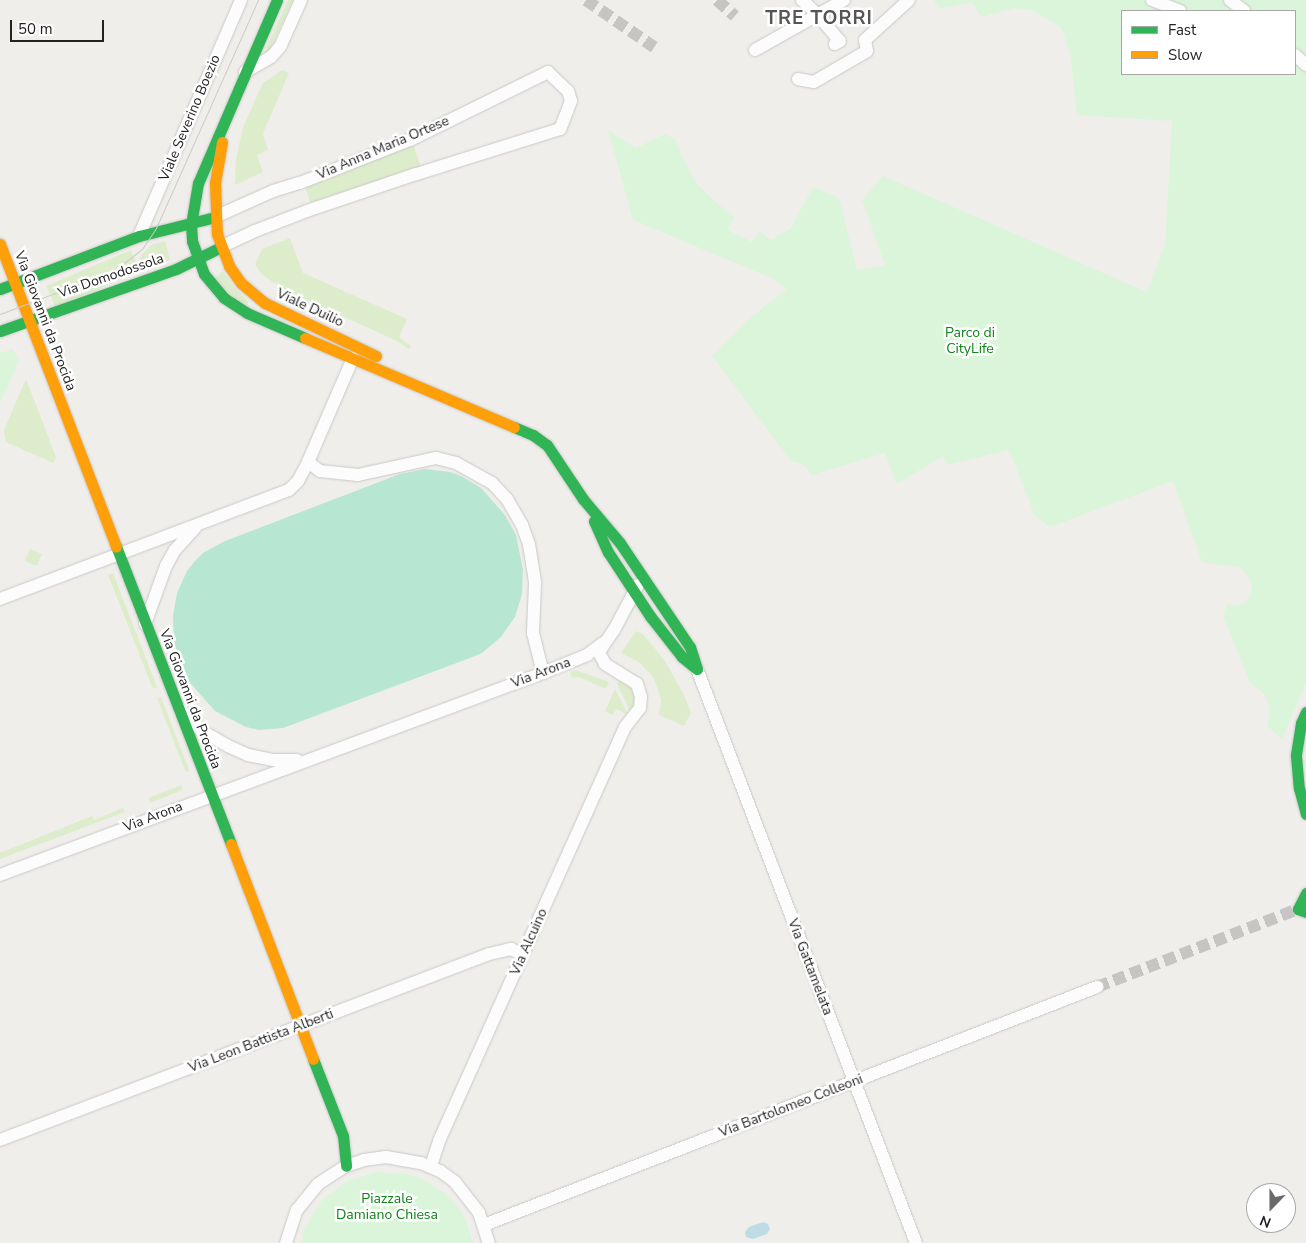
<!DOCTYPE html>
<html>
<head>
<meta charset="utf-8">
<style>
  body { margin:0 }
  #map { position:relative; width:1306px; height:1243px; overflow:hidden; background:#f0eeeb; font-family:"Nunito Sans",sans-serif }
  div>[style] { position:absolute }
  .grass>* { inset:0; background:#ddeccb; transform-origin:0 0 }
  .park>* { inset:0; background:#daf5da }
  .pitch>* { inset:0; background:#b7e6d2 }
  .water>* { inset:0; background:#bfdbe3 }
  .street-tunnel>* { height:12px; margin-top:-6px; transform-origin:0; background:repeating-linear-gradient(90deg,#c7c5c3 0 12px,transparent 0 18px) }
  .roads { filter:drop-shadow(0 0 1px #c9c8c7) drop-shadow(0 0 1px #c9c8c7) }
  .street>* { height:12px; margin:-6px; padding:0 6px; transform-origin:6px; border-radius:6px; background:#fdfcfc }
  .fast>* { height:11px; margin:-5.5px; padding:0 5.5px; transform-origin:5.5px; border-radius:5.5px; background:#30b455 }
  .slow>* { height:11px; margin:-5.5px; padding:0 5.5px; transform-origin:5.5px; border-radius:5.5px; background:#ff9f0a }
  .tram>* { height:1px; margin:-0.5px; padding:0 0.5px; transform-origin:0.5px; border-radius:0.5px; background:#ccc }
  span { translate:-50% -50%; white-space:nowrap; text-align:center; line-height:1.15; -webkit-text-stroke:5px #fff; paint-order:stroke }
  .street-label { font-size:14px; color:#222 }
  .park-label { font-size:14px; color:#0c8416 }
  .district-label { font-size:19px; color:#555; font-weight:700; letter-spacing:1px }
  .legend { position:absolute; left:1121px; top:10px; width:175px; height:65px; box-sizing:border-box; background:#fff; border:1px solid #a7a7a7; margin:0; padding:6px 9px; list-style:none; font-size:15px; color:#222 }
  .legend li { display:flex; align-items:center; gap:10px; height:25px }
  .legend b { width:25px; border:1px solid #a7a7a7 }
  .north { position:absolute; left:1246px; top:1183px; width:50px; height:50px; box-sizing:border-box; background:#fff; border:1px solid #a7a7a7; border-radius:50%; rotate:202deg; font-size:14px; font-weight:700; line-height:20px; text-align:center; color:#222 }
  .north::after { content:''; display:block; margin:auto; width:18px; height:22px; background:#6a6968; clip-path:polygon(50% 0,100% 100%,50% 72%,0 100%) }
  .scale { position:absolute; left:10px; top:20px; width:94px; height:22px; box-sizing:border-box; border:2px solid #222; border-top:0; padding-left:6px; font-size:15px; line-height:18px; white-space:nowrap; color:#222; -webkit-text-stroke:4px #fff; paint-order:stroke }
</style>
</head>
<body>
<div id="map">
  <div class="grass">
    <div style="clip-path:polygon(288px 0,293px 0,269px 52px,264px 53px)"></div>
    <div style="clip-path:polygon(282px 70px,289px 73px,263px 133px,268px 150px,257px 155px,263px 172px,235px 185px,236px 159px,243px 127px,263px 83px)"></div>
    <div style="left:413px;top:143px;width:25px;height:116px;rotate:72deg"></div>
    <div style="clip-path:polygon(290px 238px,303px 273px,407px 319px,399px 337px,411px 346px,409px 349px,397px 341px,283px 289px,261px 274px,255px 264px,262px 249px)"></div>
    <div style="clip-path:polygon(165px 241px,170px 260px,144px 270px,139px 258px,151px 245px)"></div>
    <div style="left:131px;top:250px;width:23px;height:92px;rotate:67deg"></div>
    <div style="clip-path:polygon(223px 271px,234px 287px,249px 302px,247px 305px,233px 297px,215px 278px)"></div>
    <div style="clip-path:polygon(26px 379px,56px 457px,53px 463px,6px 442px,4px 430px)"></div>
    <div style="left:30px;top:549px;width:13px;height:13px;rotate:23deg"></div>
    <div style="clip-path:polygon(113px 573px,157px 687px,153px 689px,108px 575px)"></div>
    <div style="clip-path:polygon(636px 631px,643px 634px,665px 661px,683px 693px,691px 713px,684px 726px,659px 715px,661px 700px,654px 678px,639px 662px,621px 653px)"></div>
    <div style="clip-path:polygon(576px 670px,609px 682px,606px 689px,579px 677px,572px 678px,570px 672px)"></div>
    <div style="clip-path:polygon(620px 679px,629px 685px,635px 697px,635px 704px,630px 711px,617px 684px)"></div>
    <div style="clip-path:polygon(615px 689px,627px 713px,626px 714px,616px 709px,613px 715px,605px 711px)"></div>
    <div style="left:161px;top:697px;width:79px;height:4px;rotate:69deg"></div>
    <div style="left:181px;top:785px;width:5px;height:35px;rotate:68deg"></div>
    <div style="clip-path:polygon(123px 808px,125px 812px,0 859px,0 853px,92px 816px,94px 820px)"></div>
  </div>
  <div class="park">
    <div style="clip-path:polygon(evenodd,934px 0,1306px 0,1306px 683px,1282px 739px,1267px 726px,1270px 714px,1267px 699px,1261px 691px,1250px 683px,1223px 615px,1227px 604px,1235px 606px,1243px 604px,1249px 598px,1252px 590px,1251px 581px,1241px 568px,1202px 562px,1173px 481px,1050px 527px,1035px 516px,1009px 450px,947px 465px,944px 456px,896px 484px,885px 453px,812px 475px,802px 464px,791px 461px,712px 356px,751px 317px,787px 289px,769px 277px,633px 220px,608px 130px,636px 148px,665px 134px,675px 139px,684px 161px,698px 185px,712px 199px,734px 217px,728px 230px,752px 242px,759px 231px,771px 240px,791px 228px,813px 187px,839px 198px,857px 270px,885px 265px,862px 200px,883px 176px,1147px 292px,1165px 244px,1172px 121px,1077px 115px,1070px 53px,1061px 27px,1031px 10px,1014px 8px,982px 17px,971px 2px,939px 9px,934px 0,1122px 11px,1295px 11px,1295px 74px,1122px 74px,1122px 11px)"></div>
    <div style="clip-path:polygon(13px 349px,19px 361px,0 403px,0 353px)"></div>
    <div style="clip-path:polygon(378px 1172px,407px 1174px,421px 1178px,444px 1192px,457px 1205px,466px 1221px,473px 1243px,301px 1243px,305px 1227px,322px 1200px,347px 1181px)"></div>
  </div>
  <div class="pitch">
    <div style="clip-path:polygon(425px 469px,450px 472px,461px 476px,481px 488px,505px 515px,516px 535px,523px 570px,522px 594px,515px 617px,501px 637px,482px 653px,470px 658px,283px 728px,259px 730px,246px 727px,215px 711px,191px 684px,180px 663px,174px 641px,173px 616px,177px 593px,187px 571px,195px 561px,203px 553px,225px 541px,400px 474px)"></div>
  </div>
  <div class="water">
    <div style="clip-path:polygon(763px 1222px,768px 1224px,770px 1229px,767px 1234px,753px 1239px,746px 1237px,745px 1232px,749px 1227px)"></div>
  </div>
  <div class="street-tunnel">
    <div style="left:586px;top:0;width:83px;rotate:34.7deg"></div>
    <div style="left:717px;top:0;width:24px;rotate:42deg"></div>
    <div style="left:1097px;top:987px;width:216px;rotate:-21.2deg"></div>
  </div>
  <div class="roads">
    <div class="street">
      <div style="left:802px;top:0;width:21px;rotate:43deg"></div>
      <div style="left:817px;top:14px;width:35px;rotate:50deg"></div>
      <div style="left:840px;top:41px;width:6px;rotate:149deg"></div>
      <div style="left:1152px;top:0;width:30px;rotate:21deg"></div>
      <div style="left:1230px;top:0;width:18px;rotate:38deg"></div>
      <div style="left:755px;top:50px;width:102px;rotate:-29.3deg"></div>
      <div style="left:1295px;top:55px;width:15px;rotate:42deg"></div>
      <div style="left:245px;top:72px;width:30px;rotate:-30deg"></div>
      <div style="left:271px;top:57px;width:13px;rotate:-48deg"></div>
      <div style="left:280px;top:47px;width:51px;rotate:-65.9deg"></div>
      <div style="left:798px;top:79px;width:16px;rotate:11deg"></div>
      <div style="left:814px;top:82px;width:61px;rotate:-30.3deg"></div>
      <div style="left:867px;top:51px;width:11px;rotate:-100deg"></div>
      <div style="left:865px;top:40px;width:59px;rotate:-42.3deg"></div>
      <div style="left:215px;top:217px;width:64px;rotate:-24.1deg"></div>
      <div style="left:273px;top:191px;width:28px;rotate:-17deg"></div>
      <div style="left:300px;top:183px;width:118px;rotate:-21.4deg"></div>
      <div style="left:410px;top:140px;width:154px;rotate:-26.2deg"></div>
      <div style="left:548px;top:72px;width:28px;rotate:44deg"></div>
      <div style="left:568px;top:91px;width:10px;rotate:73deg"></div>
      <div style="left:571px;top:101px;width:30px;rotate:111deg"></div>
      <div style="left:560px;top:129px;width:151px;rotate:162.6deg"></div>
      <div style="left:416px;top:174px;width:115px;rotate:161.3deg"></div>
      <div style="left:307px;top:211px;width:56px;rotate:159deg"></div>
      <div style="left:255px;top:231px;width:38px;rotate:155deg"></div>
      <div style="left:139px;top:236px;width:257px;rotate:-66.6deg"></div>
      <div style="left:308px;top:462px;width:15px;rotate:37deg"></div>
      <div style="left:320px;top:471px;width:38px;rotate:6deg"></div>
      <div style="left:358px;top:475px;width:80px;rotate:-12.3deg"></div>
      <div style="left:436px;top:458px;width:21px;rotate:14deg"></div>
      <div style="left:456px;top:463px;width:41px;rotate:29.1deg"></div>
      <div style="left:492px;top:483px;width:22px;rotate:47deg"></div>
      <div style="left:507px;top:499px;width:30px;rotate:60deg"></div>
      <div style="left:522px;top:525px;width:20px;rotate:70deg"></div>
      <div style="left:529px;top:544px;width:39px;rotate:81deg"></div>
      <div style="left:535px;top:583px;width:50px;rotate:92.3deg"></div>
      <div style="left:533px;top:633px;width:41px;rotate:76deg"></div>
      <div style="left:0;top:599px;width:309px;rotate:-20.7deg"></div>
      <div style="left:289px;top:490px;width:13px;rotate:-45deg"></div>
      <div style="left:298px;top:481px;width:21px;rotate:-62deg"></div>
      <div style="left:308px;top:462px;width:113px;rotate:-66.6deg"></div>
      <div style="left:145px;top:624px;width:62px;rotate:-70.1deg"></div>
      <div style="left:166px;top:566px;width:18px;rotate:-61deg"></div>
      <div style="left:175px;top:550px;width:30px;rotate:-48deg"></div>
      <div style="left:697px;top:669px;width:614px;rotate:69.12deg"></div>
      <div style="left:180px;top:709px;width:31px;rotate:45deg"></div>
      <div style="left:202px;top:731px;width:30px;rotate:30deg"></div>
      <div style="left:228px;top:746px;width:22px;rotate:24deg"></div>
      <div style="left:248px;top:755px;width:25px;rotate:11deg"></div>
      <div style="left:273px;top:760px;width:24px"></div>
      <div style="left:0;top:875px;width:579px;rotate:-20.41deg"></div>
      <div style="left:543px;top:673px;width:48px;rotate:-22.2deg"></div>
      <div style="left:587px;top:655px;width:20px;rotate:-37deg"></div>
      <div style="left:0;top:1140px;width:523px;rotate:-20.83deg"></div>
      <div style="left:489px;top:954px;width:23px;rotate:-13deg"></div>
      <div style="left:511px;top:949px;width:13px;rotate:27deg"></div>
      <div style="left:431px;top:1166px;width:26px;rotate:-72deg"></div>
      <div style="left:439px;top:1141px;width:454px;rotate:-65.8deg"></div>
      <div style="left:625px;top:727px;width:24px;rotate:-52deg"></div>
      <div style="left:640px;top:708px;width:11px;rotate:-85deg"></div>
      <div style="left:641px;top:697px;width:14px;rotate:-107deg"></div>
      <div style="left:637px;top:684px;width:38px;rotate:-148deg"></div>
      <div style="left:605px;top:664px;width:13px;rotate:-117deg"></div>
      <div style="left:599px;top:652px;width:27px;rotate:-56deg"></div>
      <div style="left:614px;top:630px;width:51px;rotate:-61.9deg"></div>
      <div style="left:484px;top:1225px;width:658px;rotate:-21.22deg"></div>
      <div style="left:286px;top:1243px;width:35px;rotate:-72deg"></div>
      <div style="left:297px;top:1210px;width:33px;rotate:-51deg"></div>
      <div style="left:318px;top:1184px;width:33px;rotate:-33deg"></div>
      <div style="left:346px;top:1166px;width:19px;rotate:-18deg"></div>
      <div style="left:364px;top:1160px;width:22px;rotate:-8deg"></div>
      <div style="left:386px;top:1157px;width:36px;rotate:10deg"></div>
      <div style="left:421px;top:1163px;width:21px;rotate:23deg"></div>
      <div style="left:440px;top:1171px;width:19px;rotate:36deg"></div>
      <div style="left:455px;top:1182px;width:39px;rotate:52deg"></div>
      <div style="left:479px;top:1213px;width:32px;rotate:72deg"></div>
    </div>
    <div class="fast">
      <div style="left:277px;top:0;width:199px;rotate:113.3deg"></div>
      <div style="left:198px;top:183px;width:43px;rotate:99.5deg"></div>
      <div style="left:191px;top:225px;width:16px;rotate:86deg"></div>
      <div style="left:192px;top:241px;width:35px;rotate:70deg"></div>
      <div style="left:204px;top:274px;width:31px;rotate:50deg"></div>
      <div style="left:224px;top:298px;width:27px;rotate:33deg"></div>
      <div style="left:247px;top:313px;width:63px;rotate:23.3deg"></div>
      <div style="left:0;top:289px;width:149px;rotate:-20.9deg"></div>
      <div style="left:139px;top:236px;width:78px;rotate:-14deg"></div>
      <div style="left:0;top:331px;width:187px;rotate:-19.4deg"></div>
      <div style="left:176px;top:269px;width:50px;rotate:-26.1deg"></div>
      <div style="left:514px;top:427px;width:21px;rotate:23deg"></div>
      <div style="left:533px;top:435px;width:17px;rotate:36deg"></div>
      <div style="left:547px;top:445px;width:65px;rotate:56.3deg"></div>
      <div style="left:583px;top:499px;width:57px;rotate:49.9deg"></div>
      <div style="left:620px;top:543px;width:125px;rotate:56.1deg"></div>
      <div style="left:690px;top:647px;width:23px;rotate:72deg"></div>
      <div style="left:594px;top:521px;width:34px;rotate:66deg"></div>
      <div style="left:608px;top:552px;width:77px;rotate:56.7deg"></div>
      <div style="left:650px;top:616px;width:52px;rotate:52deg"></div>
      <div style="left:682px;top:657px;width:19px;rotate:39deg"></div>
      <div style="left:116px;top:546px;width:319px;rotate:68.9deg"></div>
      <div style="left:1306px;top:712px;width:12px;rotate:114deg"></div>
      <div style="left:1301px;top:723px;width:33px;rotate:99deg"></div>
      <div style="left:1296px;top:756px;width:32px;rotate:85deg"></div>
      <div style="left:1299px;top:788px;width:27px;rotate:75deg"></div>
      <div style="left:1298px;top:909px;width:18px;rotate:-63deg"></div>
      <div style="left:1298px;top:909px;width:9px;rotate:21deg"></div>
      <div style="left:313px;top:1059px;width:83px;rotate:68.7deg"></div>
      <div style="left:343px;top:1136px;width:30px;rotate:84deg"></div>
    </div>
    <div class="slow">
      <div style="left:222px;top:142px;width:42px;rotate:99.7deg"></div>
      <div style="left:215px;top:183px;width:51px;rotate:87.8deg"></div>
      <div style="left:217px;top:234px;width:34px;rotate:69deg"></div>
      <div style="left:229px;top:266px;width:21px;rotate:55deg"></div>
      <div style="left:241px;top:283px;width:31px;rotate:40deg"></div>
      <div style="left:265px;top:303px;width:123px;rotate:25.5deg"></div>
      <div style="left:0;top:244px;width:324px;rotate:69deg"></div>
      <div style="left:305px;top:338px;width:227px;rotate:23.1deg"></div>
      <div style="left:231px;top:844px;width:230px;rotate:69.1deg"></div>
    </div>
  </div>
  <div class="tram">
    <div style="left:0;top:314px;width:123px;rotate:-20.9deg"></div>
    <div style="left:115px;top:270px;width:34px;rotate:-38deg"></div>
    <div style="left:142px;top:249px;width:25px;rotate:-56deg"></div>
    <div style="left:156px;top:228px;width:250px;rotate:-65.9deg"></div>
  </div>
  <div class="street-label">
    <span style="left:190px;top:118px;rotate:-67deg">Viale Severino Boezio</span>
    <span style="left:383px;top:148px;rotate:-23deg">Via Anna Maria Ortese</span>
    <span style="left:111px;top:276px;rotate:-19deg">Via Domodossola</span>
    <span style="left:310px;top:308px;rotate:25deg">Viale Duilio</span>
    <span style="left:45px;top:321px;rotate:69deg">Via Giovanni da Procida</span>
    <span style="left:541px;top:673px;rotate:-21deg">Via Arona</span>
    <span style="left:190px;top:699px;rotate:69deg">Via Giovanni da Procida</span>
    <span style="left:153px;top:817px;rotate:-21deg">Via Arona</span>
    <span style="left:529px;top:942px;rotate:-66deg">Via Alcuino</span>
    <span style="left:810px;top:967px;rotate:69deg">Via Gattamelata</span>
    <span style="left:261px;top:1041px;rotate:-21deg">Via Leon Battista Alberti</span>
    <span style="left:791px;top:1106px;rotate:-21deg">Via Bartolomeo Colleoni</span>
  </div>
  <div class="park-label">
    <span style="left:970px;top:341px">Parco di<br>CityLife</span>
    <span style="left:387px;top:1207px">Piazzale<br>Damiano Chiesa</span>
  </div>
  <div class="district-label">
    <span style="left:819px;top:19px">TRE TORRI</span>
  </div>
  <ul class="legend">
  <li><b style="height:6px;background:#30b455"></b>Fast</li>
  <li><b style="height:6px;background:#ff9f0a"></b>Slow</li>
  </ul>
  <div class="north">N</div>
  <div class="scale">50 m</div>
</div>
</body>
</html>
